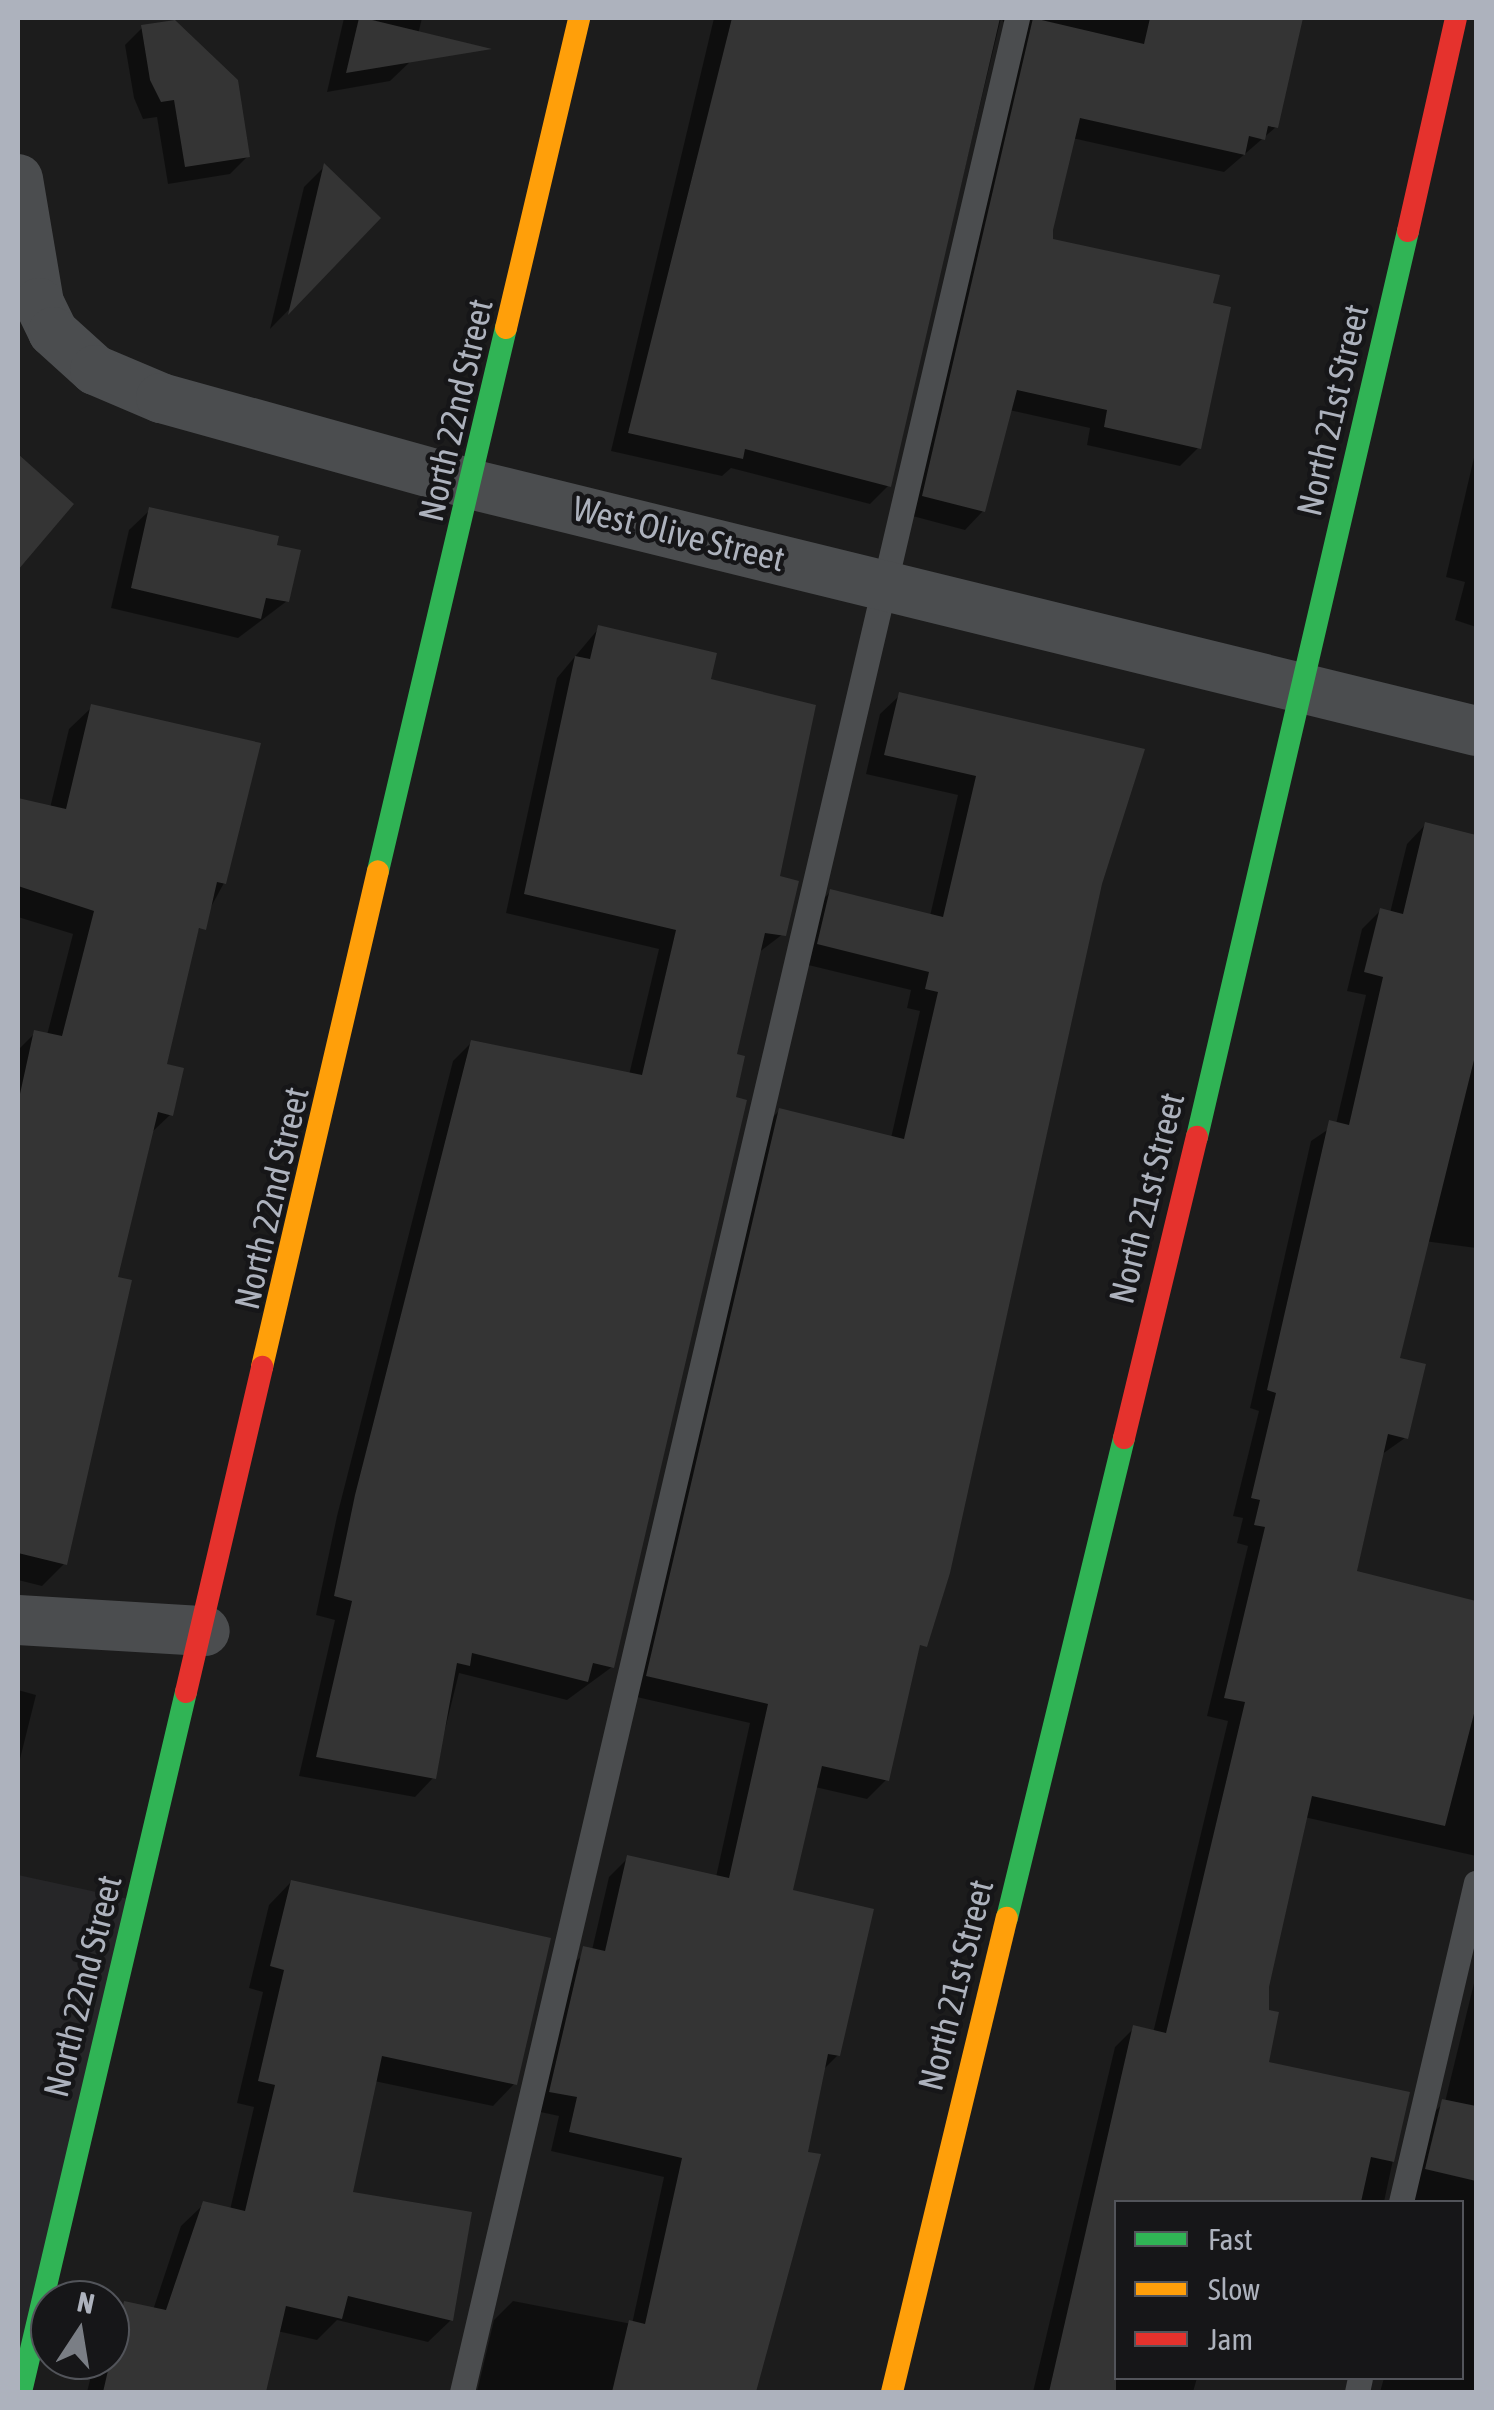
<!DOCTYPE html>
<html>
<head>
<meta charset="utf-8">
<style>
  body { margin:0 }
  #map { position:relative; width:1494px; height:2410px; overflow:hidden; background:#1c1c1c; font-family:"Asap Condensed",sans-serif }
  div>[style] { position:absolute }
  .built>* { inset:0; background:#262628 }
  .shadow>* { inset:0; background:#0007 }
  .building>* { inset:0; background:#343434 }
  .lane>* { height:25px; margin:-12.5px; padding:0 12.5px; transform-origin:12.5px; border-radius:12.5px; background:#4b4d4f }
  .street>* { height:50px; margin:-25px; padding:0 25px; transform-origin:25px; border-radius:25px; background:#4b4d4f }
  .fast>* { height:22px; margin:-11px; padding:0 11px; transform-origin:11px; border-radius:11px; background:#30b455 }
  .slow>* { height:22px; margin:-11px; padding:0 11px; transform-origin:11px; border-radius:11px; background:#ff9f0a }
  .jam>* { height:22px; margin:-11px; padding:0 11px; transform-origin:11px; border-radius:11px; background:#e5322d }
  span { translate:-50% -50%; white-space:nowrap; text-align:center; line-height:1.15; -webkit-text-stroke:9px #161618; paint-order:stroke }
  .street-label { font-size:35px; color:#adb2bd }
  .frame { position:absolute; inset:0; border:20px solid #adb2bd; pointer-events:none }
  .legend { position:absolute; left:1114px; top:2200px; width:350px; height:180px; box-sizing:border-box; background:#161618; border:2px solid #52545a; margin:0; padding:12px 18px; list-style:none; font-size:30px; color:#adb2bd }
  .legend li { display:flex; align-items:center; gap:20px; height:50px }
  .legend b { width:50px; border:2px solid #52545a }
  .north { position:absolute; left:30px; top:2280px; width:100px; height:100px; box-sizing:border-box; background:#161618; border:2px solid #52545a; border-radius:50%; rotate:12deg; font-size:28px; font-weight:700; line-height:40px; text-align:center; color:#adb2bd }
  .north::after { content:''; display:block; margin:auto; width:35px; height:45px; background:#7a7e85; clip-path:polygon(50% 0,100% 100%,50% 72%,0 100%) }
</style>
</head>
<body>
<div id="map">
  <div class="built">
    <div style="clip-path:polygon(18px 1875px,138px 1901px,18px 2392px)"></div>
  </div>
  <div class="shadow">
    <div style="clip-path:polygon(344px 18px,422px 18px,412px 60px,390px 81px,327px 92px)"></div>
    <div style="clip-path:polygon(714px 18px,1302px 18px,1276px 127px,1224px 172px,1072px 138px,1050px 241px,1210px 305px,1198px 448px,1180px 466px,1087px 445px,1090px 428px,1009px 410px,983px 511px,965px 530px,905px 514px,1016px 41px,1001px 18px,888px 486px,870px 504px,731px 468px,722px 476px,611px 451px)"></div>
    <div style="clip-path:polygon(142px 28px,248px 156px,230px 174px,168px 184px,157px 117px,143px 119px,134px 98px,125px 45px)"></div>
    <div style="clip-path:polygon(324px 167px,378px 218px,270px 329px,304px 187px)"></div>
    <div style="clip-path:polygon(1476px 449px,1476px 627px,1455px 620px,1465px 582px,1446px 577px)"></div>
    <div style="clip-path:polygon(150px 510px,274px 547px,287px 601px,238px 638px,111px 608px,129px 530px)"></div>
    <div style="clip-path:polygon(599px 628px,708px 681px,778px 878px,783px 934px,758px 953px,734px 1055px,612px 1667px,567px 1700px,459px 1673px,433px 1778px,415px 1797px,299px 1776px,335px 1620px,316px 1615px,337px 1516px,453px 1061px,472px 1042px,629px 1075px,659px 949px,506px 913px,557px 678px)"></div>
    <div style="clip-path:polygon(900px 695px,1100px 884px,886px 1780px,867px 1799px,815px 1787px,790px 1892px,838px 2055px,822px 2071px,805px 2153px,818px 2156px,754px 2392px,477px 2392px,494px 2320px,513px 2301px,632px 2324px,664px 2177px,551px 2151px,559px 2116px,531px 2110px,565px 1968px,592px 1950px,609px 1877px,628px 1858px,716px 1877px,750px 1723px,628px 1695px,760px 1130px,780px 1110px,891px 1138px,920px 1011px,907px 1008px,911px 990px,800px 963px,812px 911px,831px 891px,930px 916px,958px 795px,866px 774px,880px 714px)"></div>
    <div style="clip-path:polygon(92px 707px,224px 883px,194px 938px,164px 1065px,170px 1115px,149px 1135px,115px 1279px,64px 1564px,42px 1586px,18px 1580px,18px 1050px,35px 1033px,47px 1035px,73px 934px,18px 917px,18px 800px,50px 808px,69px 729px)"></div>
    <div style="clip-path:polygon(1425px 825px,1476px 841px,1476px 1248px,1424px 1241px,1397px 1360px,1405px 1438px,1381px 1455px,1354px 1573px,1476px 1602px,1476px 1856px,1304px 1817px,1266px 1987px,1266px 2064px,1407px 2094px,1384px 2202px,1116px 2202px,1116px 2378px,1197px 2378px,1193px 2392px,1033px 2392px,1115px 2047px,1134px 2028px,1153px 2033px,1228px 1721px,1207px 1716px,1248px 1546px,1237px 1543px,1243px 1518px,1233px 1516px,1259px 1411px,1250px 1408px,1311px 1141px,1336px 1124px,1366px 995px,1347px 991px,1362px 929px,1380px 911px,1390px 913px,1407px 844px)"></div>
    <div style="clip-path:polygon(18px 1690px,36px 1695px,18px 1767px)"></div>
    <div style="clip-path:polygon(291px 1882px,515px 2083px,493px 2106px,374px 2081px,350px 2194px,451px 2320px,428px 2342px,337px 2320px,317px 2340px,277px 2331px,264px 2392px,87px 2392px,95px 2360px,110px 2360px,110px 2318px,125px 2303px,153px 2310px,181px 2226px,204px 2204px,230px 2210px,254px 2107px,237px 2103px,263px 1992px,249px 1988px,269px 1905px)"></div>
    <div style="clip-path:polygon(1476px 1975px,1476px 2392px,1380px 2392px,1384px 2378px,1462px 2378px,1462px 2202px,1405px 2202px,1424px 2121px,1445px 2102px)"></div>
  </div>
  <div class="building">
    <div style="clip-path:polygon(359px 18px,364px 18px,492px 49px,346px 73px)"></div>
    <div style="clip-path:polygon(732px 18px,1000px 18px,891px 487px,745px 449px,743px 459px,628px 433px)"></div>
    <div style="clip-path:polygon(1033px 18px,1144px 44px,1150px 18px,1303px 18px,1278px 128px,1268px 126px,1265px 140px,1249px 136px,1245px 155px,1080px 118px,1053px 230px,1053px 239px,1220px 275px,1213px 303px,1231px 307px,1201px 449px,1104px 427px,1107px 410px,1017px 390px,985px 512px,922px 496px)"></div>
    <div style="clip-path:polygon(175px 20px,238px 80px,250px 157px,185px 167px,174px 100px,161px 102px,150px 80px,141px 25px)"></div>
    <div style="clip-path:polygon(324px 163px,381px 218px,288px 315px)"></div>
    <div style="clip-path:polygon(18px 454px,74px 504px,18px 570px)"></div>
    <div style="clip-path:polygon(149px 507px,279px 536px,277px 545px,301px 550px,289px 602px,266px 598px,261px 619px,131px 588px)"></div>
    <div style="clip-path:polygon(598px 625px,717px 653px,711px 679px,816px 705px,780px 876px,799px 881px,786px 936px,765px 933px,737px 1054px,745px 1056px,736px 1097px,747px 1100px,614px 1668px,593px 1663px,588px 1682px,472px 1653px,470px 1666px,457px 1663px,436px 1779px,316px 1757px,352px 1601px,334px 1596px,355px 1495px,471px 1040px,642px 1075px,676px 930px,524px 894px,575px 656px,590px 659px)"></div>
    <div style="clip-path:polygon(899px 692px,1145px 749px,1102px 884px,950px 1573px,927px 1647px,920px 1645px,889px 1781px,822px 1766px,793px 1890px,874px 1909px,840px 2056px,828px 2054px,808px 2152px,821px 2154px,756px 2392px,612px 2392px,629px 2320px,645px 2324px,682px 2158px,569px 2132px,577px 2097px,549px 2092px,583px 1946px,605px 1951px,627px 1855px,729px 1878px,768px 1704px,646px 1676px,779px 1108px,904px 1139px,938px 992px,925px 989px,929px 972px,817px 944px,830px 889px,943px 917px,976px 776px,884px 755px)"></div>
    <div style="clip-path:polygon(91px 704px,261px 743px,226px 884px,217px 882px,206px 930px,199px 928px,167px 1064px,184px 1068px,173px 1116px,158px 1112px,118px 1277px,132px 1280px,67px 1565px,18px 1553px,18px 1103px,34px 1030px,62px 1036px,94px 911px,18px 886px,18px 798px,66px 809px)"></div>
    <div style="clip-path:polygon(1425px 822px,1476px 835px,1476px 1052px,1400px 1358px,1426px 1364px,1408px 1439px,1388px 1434px,1357px 1571px,1476px 1601px,1476px 1706px,1445px 1826px,1312px 1796px,1269px 1987px,1269px 2010px,1279px 2012px,1269px 2062px,1410px 2092px,1394px 2162px,1371px 2157px,1361px 2202px,1116px 2202px,1116px 2392px,1049px 2392px,1133px 2025px,1166px 2033px,1196px 1908px,1245px 1702px,1224px 1698px,1265px 1527px,1254px 1525px,1260px 1500px,1251px 1498px,1276px 1393px,1267px 1390px,1329px 1120px,1349px 1125px,1383px 977px,1364px 972px,1380px 908px,1403px 914px)"></div>
    <div style="clip-path:polygon(291px 1880px,551px 1938px,517px 2085px,382px 2056px,353px 2192px,472px 2212px,453px 2321px,348px 2296px,342px 2319px,286px 2306px,266px 2392px,103px 2392px,124px 2301px,166px 2310px,203px 2201px,245px 2211px,275px 2085px,258px 2081px,284px 1970px,270px 1966px)"></div>
    <div style="clip-path:polygon(1442px 2099px,1476px 2106px,1476px 2181px,1425px 2169px)"></div>
  </div>
  <div class="lane">
    <div style="left:1401px;top:2202px;width:328px;rotate:-76.8deg"></div>
    <div style="left:462px;top:2392px;width:2438px;rotate:-76.84deg"></div>
    <div style="left:1357px;top:2392px;width:14px;rotate:-78deg"></div>
  </div>
  <div class="street">
    <div style="left:18px;top:179px;width:126px;rotate:80.4deg"></div>
    <div style="left:39px;top:303px;width:32px;rotate:64deg"></div>
    <div style="left:53px;top:332px;width:57px;rotate:42.1deg"></div>
    <div style="left:95px;top:370px;width:72px;rotate:23deg"></div>
    <div style="left:161px;top:398px;width:325px;rotate:15.5deg"></div>
    <div style="left:474px;top:485px;width:1032px;rotate:13.79deg"></div>
    <div style="left:18px;top:1620px;width:187px;rotate:3.4deg"></div>
  </div>
  <div class="fast">
    <div style="left:378px;top:871px;width:558px;rotate:-76.74deg"></div>
    <div style="left:1197px;top:1137px;width:930px;rotate:-76.89deg"></div>
    <div style="left:1007px;top:1918px;width:494px;rotate:-76.3deg"></div>
    <div style="left:21px;top:2392px;width:719px;rotate:-76.74deg"></div>
  </div>
  <div class="slow">
    <div style="left:506px;top:328px;width:318px;rotate:-76.7deg"></div>
    <div style="left:262px;top:1367px;width:509px;rotate:-76.84deg"></div>
    <div style="left:892px;top:2392px;width:488px;rotate:-76.4deg"></div>
  </div>
  <div class="jam">
    <div style="left:1408px;top:231px;width:218px;rotate:-77.3deg"></div>
    <div style="left:1124px;top:1438px;width:310px;rotate:-76.4deg"></div>
    <div style="left:186px;top:1692px;width:334px;rotate:-76.8deg"></div>
  </div>
  <div class="street-label">
    <span style="left:455px;top:410px;rotate:-77deg">North 22nd Street</span>
    <span style="left:1332px;top:410px;rotate:-77deg">North 21st Street</span>
    <span style="left:679px;top:533px;rotate:14deg">West Olive Street</span>
    <span style="left:271px;top:1198px;rotate:-77deg">North 22nd Street</span>
    <span style="left:1146px;top:1198px;rotate:-76deg">North 21st Street</span>
    <span style="left:955px;top:1985px;rotate:-76deg">North 21st Street</span>
    <span style="left:82px;top:1986px;rotate:-76deg">North 22nd Street</span>
  </div>
  <div class="frame"></div>
  <ul class="legend">
  <li><b style="height:12px;background:#30b455"></b>Fast</li>
  <li><b style="height:12px;background:#ff9f0a"></b>Slow</li>
  <li><b style="height:12px;background:#e5322d"></b>Jam</li>
  </ul>
  <div class="north">N</div>
</div>
</body>
</html>
